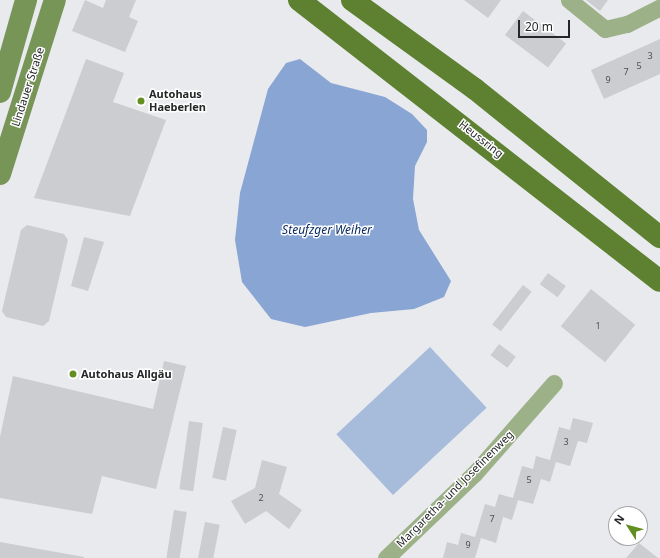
<!DOCTYPE html>
<html>
<head>
<meta charset="utf-8">
<style>
  body { margin:0 }
  #map { position:relative; width:660px; height:558px; overflow:hidden; background:#e8eaed; font-family:"Noto Sans",sans-serif }
  div>[style] { position:absolute }
  .green>* { inset:0; background:#a7bbdb; transform-origin:0 0 }
  .water>* { inset:0; background:#89a5d3 }
  .building>* { inset:0; background:#cbcdd0; transform-origin:0 0 }
  .minor>* { height:17px; margin:-8.5px; padding:0 8.5px; transform-origin:8.5px; border-radius:8.5px; background:#9db189 }
  .secondary>* { height:22px; margin:-11px; padding:0 11px; transform-origin:11px; border-radius:11px; background:#789558 }
  .primary>* { height:22px; margin:-11px; padding:0 11px; transform-origin:11px; border-radius:11px; background:#5d8031 }
  .dots>* { width:11px; height:11px; translate:-50% -50%; box-sizing:border-box; border:2px solid #fff; border-radius:50% }
  span { translate:-50% -50%; white-space:nowrap; text-align:center; line-height:1.15; -webkit-text-stroke:3px #fff; paint-order:stroke }
  .number-label { font-size:9px; color:#4e5051 }
  .number-label span { -webkit-text-stroke-width:0 }
  .street-label { font-size:11px; color:#252627 }
  .poi-label { font-size:11px; color:#252627; font-weight:700 }
  .left { translate:0 -50%; text-align:left }
  .water-label { font-size:12px; color:#092b62; font-style:italic }
  .north { position:absolute; left:608px; top:506px; width:40px; height:40px; box-sizing:border-box; background:#fff; border:1px solid #a8a8a9; border-radius:50%; rotate:306deg; font-size:11px; font-weight:700; line-height:16px; text-align:center; color:#252627 }
  .north::after { content:''; display:block; margin:auto; width:14px; height:18px; background:#638f21; clip-path:polygon(50% 0,100% 100%,50% 72%,0 100%) }
  .scale { position:absolute; left:518px; top:20px; width:52px; height:18px; box-sizing:border-box; border:2px solid #252627; border-top:0; padding-left:5px; font-size:12px; line-height:14px; white-space:nowrap; color:#252627; -webkit-text-stroke:3px #fff; paint-order:stroke }
</style>
</head>
<body>
<div id="map">
  <div class="green">
    <div style="left:430px;top:347px;width:83px;height:128px;rotate:47deg"></div>
  </div>
  <div class="water">
    <div style="clip-path:polygon(300px 59px,331px 83px,385px 97px,412px 114px,427px 130px,427px 142px,415px 166px,413px 199px,419px 230px,451px 281px,444px 297px,414px 309px,371px 313px,305px 327px,271px 319px,242px 282px,235px 240px,240px 193px,268px 89px,286px 63px)"></div>
  </div>
  <div class="building">
    <div style="clip-path:polygon(85px 0,103px 8px,106px 0,136px 0,129px 17px,138px 21px,125px 52px,72px 31px)"></div>
    <div style="clip-path:polygon(464px 0,501px 0,488px 18px)"></div>
    <div style="clip-path:polygon(586px 0,608px 0,600px 11px)"></div>
    <div style="left:523px;top:11px;width:54px;height:30px;rotate:37deg"></div>
    <div style="clip-path:polygon(660px 39px,660px 74px,604px 99px,591px 70px)"></div>
    <div style="clip-path:polygon(86px 59px,124px 73px,113px 102px,166px 120px,130px 216px,34px 198px)"></div>
    <div style="clip-path:polygon(27px 225px,64px 234px,68px 240px,49px 321px,43px 326px,6px 317px,2px 311px,21px 230px)"></div>
    <div style="clip-path:polygon(84px 237px,104px 242px,88px 291px,71px 286px)"></div>
    <div style="left:548px;top:273px;width:22px;height:14px;rotate:36deg"></div>
    <div style="left:523px;top:285px;width:11px;height:50px;rotate:38deg"></div>
    <div style="left:591px;top:289px;width:57px;height:48px;rotate:39deg"></div>
    <div style="left:499px;top:344px;width:21px;height:14px;rotate:37deg"></div>
    <div style="clip-path:polygon(164px 361px,186px 366px,156px 489px,102px 476px,92px 514px,0 498px,0 437px,13px 376px,153px 409px)"></div>
    <div style="clip-path:polygon(573px 418px,593px 423px,587px 443px,578px 441px,570px 466px,556px 462px,550px 482px,541px 479px,533px 504px,518px 500px,512px 520px,503px 517px,496px 543px,481px 538px,475px 558px,443px 558px,447px 542px,458px 545px,461px 533px,475px 537px,485px 504px,495px 507px,499px 494px,513px 498px,522px 466px,533px 469px,536px 456px,550px 460px,559px 427px,570px 430px)"></div>
    <div style="left:189px;top:421px;width:14px;height:69px;rotate:8deg"></div>
    <div style="left:223px;top:427px;width:14px;height:52px;rotate:12deg"></div>
    <div style="clip-path:polygon(262px 460px,287px 467px,279px 494px,302px 510px,289px 529px,266px 511px,245px 524px,231px 501px,255px 488px)"></div>
    <div style="left:174px;top:510px;width:13px;height:49px;rotate:9deg"></div>
    <div style="left:205px;top:522px;width:15px;height:37px;rotate:11deg"></div>
    <div style="clip-path:polygon(0 542px,84px 557px,84px 558px,0 558px)"></div>
    <div style="clip-path:polygon(639px 543px,658px 558px,626px 558px)"></div>
  </div>
  <div class="minor">
    <div style="left:569px;top:0;width:46px;rotate:38.9deg"></div>
    <div style="left:605px;top:29px;width:23px;rotate:-13deg"></div>
    <div style="left:627px;top:24px;width:37px;rotate:-27deg"></div>
    <div style="left:386px;top:558px;width:122px;rotate:-43.7deg"></div>
    <div style="left:474px;top:474px;width:121px;rotate:-48.7deg"></div>
  </div>
  <div class="secondary">
    <div style="left:0;top:92px;width:96px;rotate:-74.2deg"></div>
    <div style="left:0;top:174px;width:182px;rotate:-72.5deg"></div>
  </div>
  <div class="primary">
    <div style="left:299px;top:0;width:457px;rotate:37.9deg"></div>
    <div style="left:352px;top:0;width:152px;rotate:35.9deg"></div>
    <div style="left:475px;top:89px;width:237px;rotate:38.7deg"></div>
  </div>
  <div class="dots">
    <div style="left:141px;top:101px;background:#638f21"></div>
    <div style="left:73px;top:374px;background:#638f21"></div>
  </div>
  <div class="number-label">
    <span style="left:650px;top:56px">3</span>
    <span style="left:639px;top:66px">5</span>
    <span style="left:626px;top:72px">7</span>
    <span style="left:608px;top:80px">9</span>
    <span style="left:598px;top:326px">1</span>
    <span style="left:566px;top:442px">3</span>
    <span style="left:529px;top:480px">5</span>
    <span style="left:261px;top:498px">2</span>
    <span style="left:492px;top:519px">7</span>
    <span style="left:468px;top:545px">9</span>
  </div>
  <div class="street-label">
    <span style="left:28px;top:87px;rotate:-72deg">Lindauer Straße</span>
    <span style="left:481px;top:139px;rotate:38deg">Heussring</span>
    <span style="left:455px;top:489px;rotate:-45deg">Margaretha- und Josefinenweg</span>
  </div>
  <div class="poi-label">
    <span class="left" style="left:149px;top:101px">Autohaus<br>Haeberlen</span>
    <span class="left" style="left:81px;top:374px">Autohaus Allgäu</span>
  </div>
  <div class="water-label">
    <span style="left:327px;top:230px">Steufzger Weiher</span>
  </div>
  <div class="north">N</div>
  <div class="scale">20 m</div>
</div>
</body>
</html>
